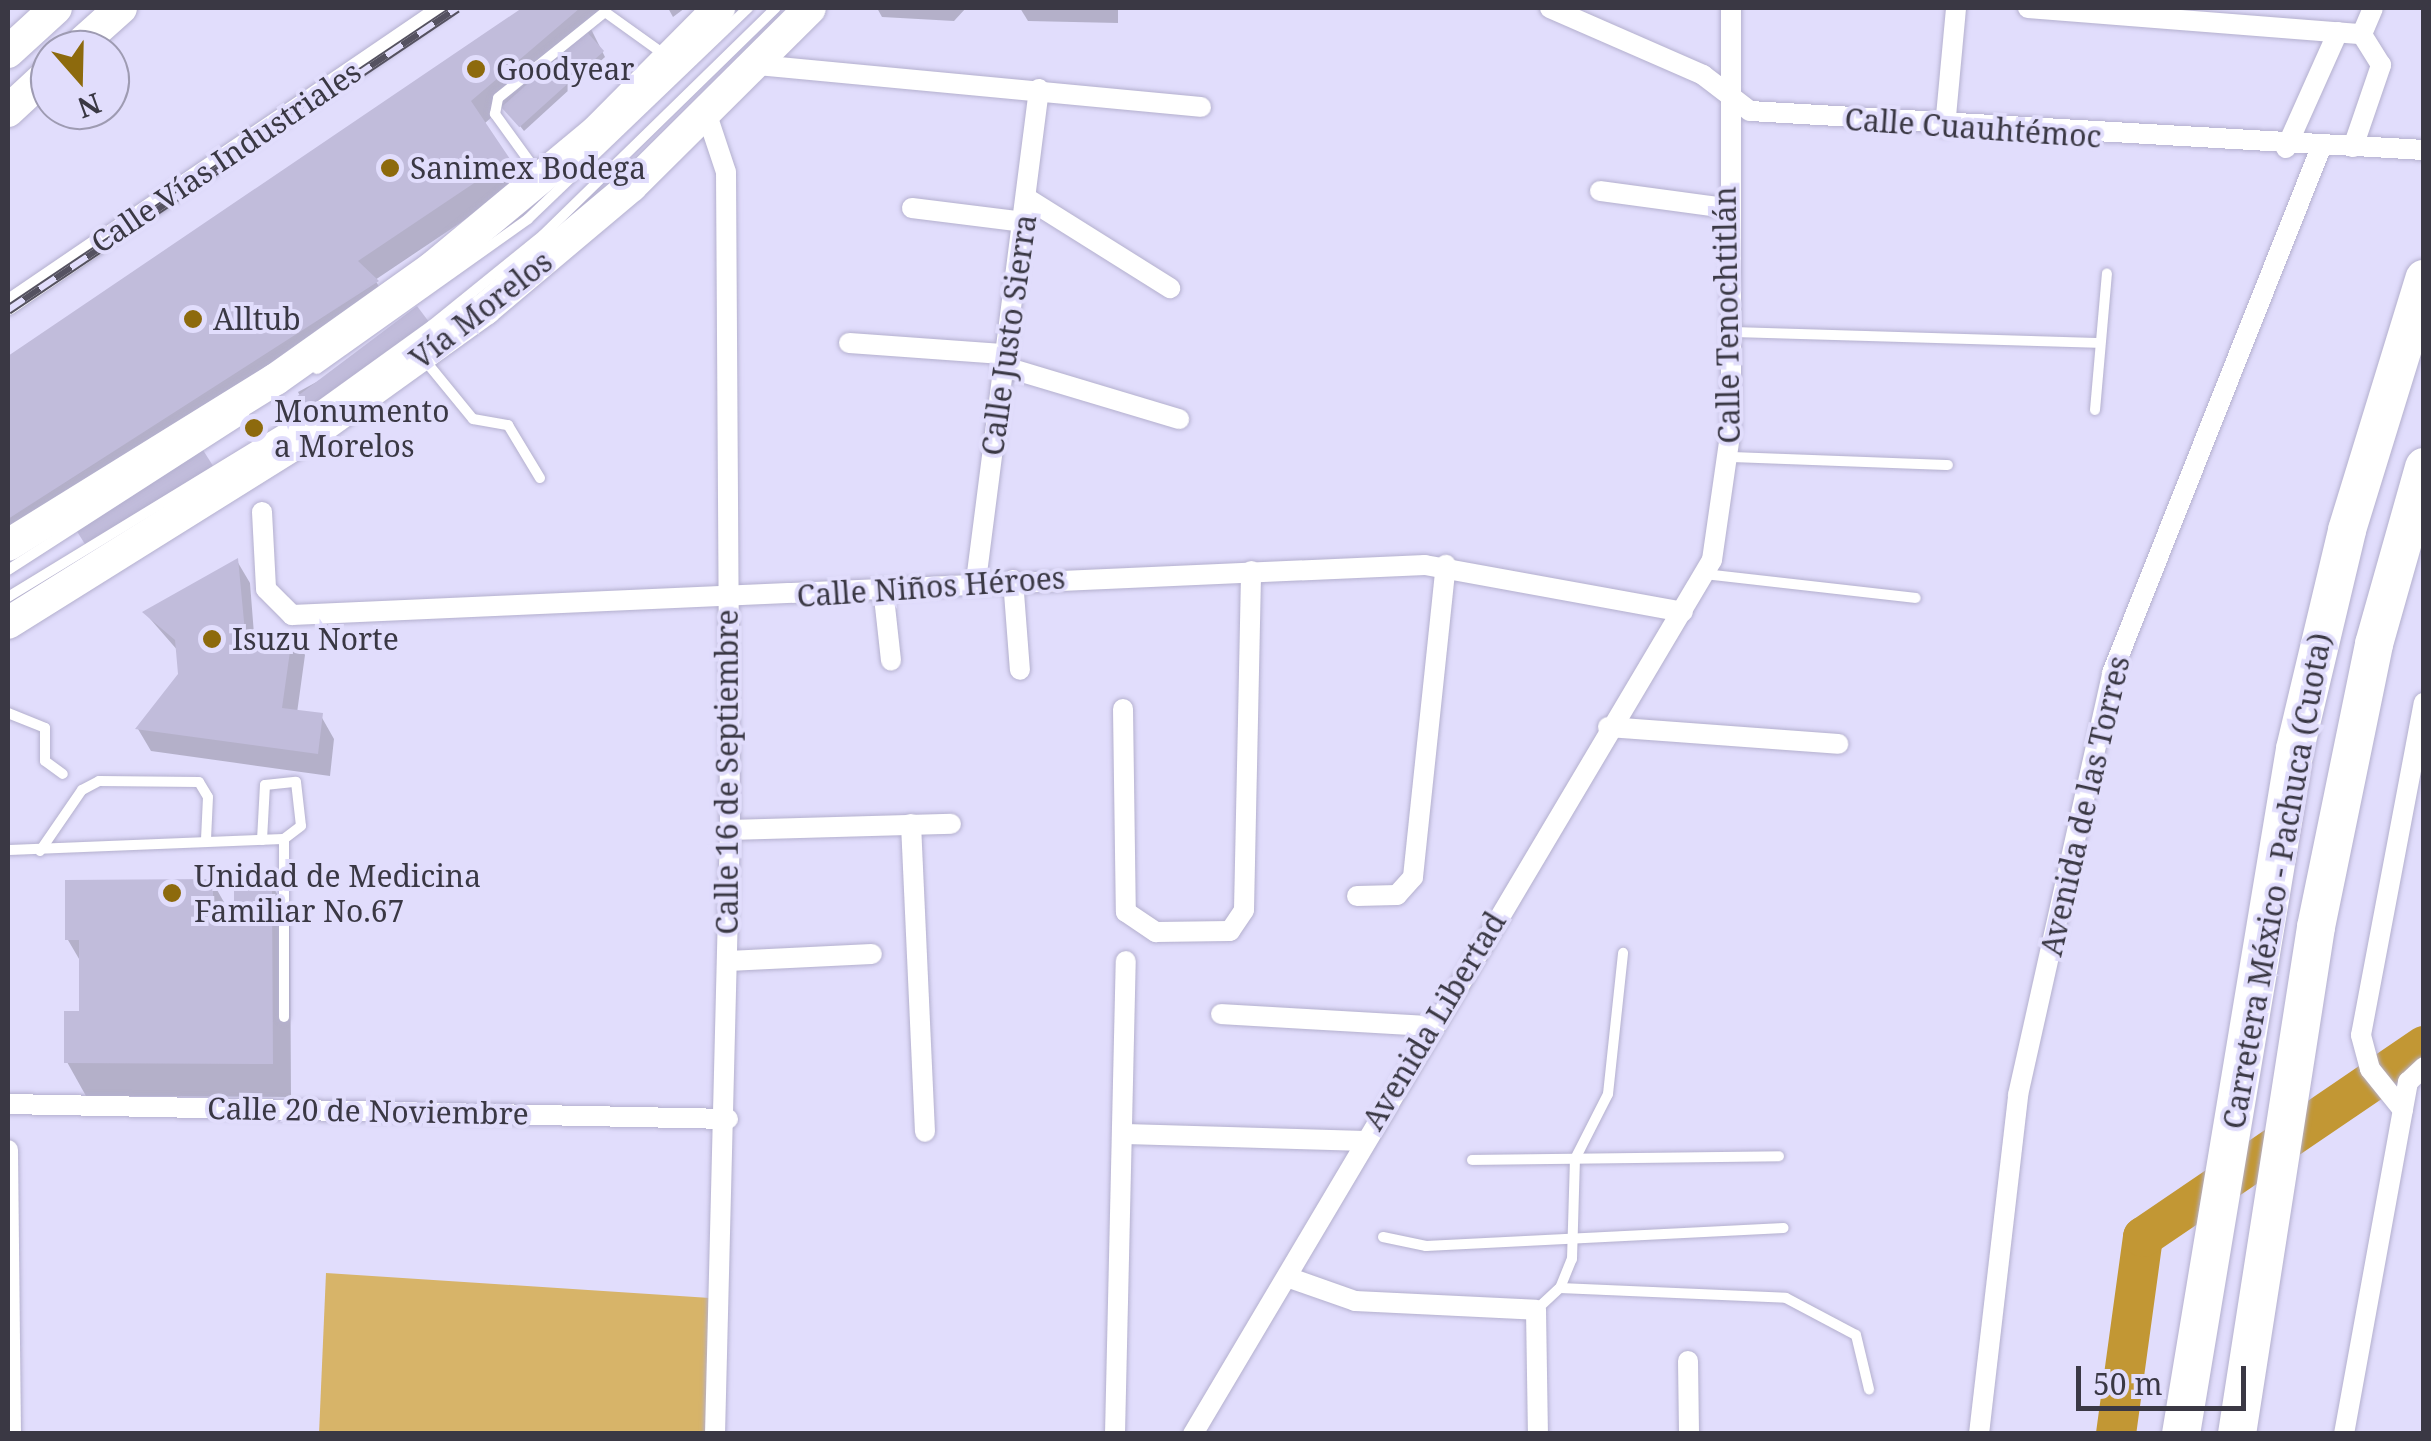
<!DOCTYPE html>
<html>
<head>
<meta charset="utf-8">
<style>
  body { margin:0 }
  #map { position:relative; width:2431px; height:1441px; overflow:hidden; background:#e1ddfc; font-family:"Noto Serif",serif }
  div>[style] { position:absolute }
  .green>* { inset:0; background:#d7b469 }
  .shadow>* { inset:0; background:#0003 }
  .river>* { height:40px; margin:-20px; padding:0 20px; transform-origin:20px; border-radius:20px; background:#c29734 }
  .building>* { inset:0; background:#c1bcdb; transform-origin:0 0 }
  .roads { filter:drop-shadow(0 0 2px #b4b0ce) drop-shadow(0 0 2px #b4b0ce) }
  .service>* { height:10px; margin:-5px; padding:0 5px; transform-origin:5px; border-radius:5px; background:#fff }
  .minor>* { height:20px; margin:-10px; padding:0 10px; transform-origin:10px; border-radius:10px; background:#fff }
  .primary>* { height:32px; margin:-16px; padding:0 16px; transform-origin:16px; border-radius:16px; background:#fff }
  .motorway>* { height:38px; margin:-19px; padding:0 19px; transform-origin:19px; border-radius:19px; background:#fff }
  .rail>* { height:10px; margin-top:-5px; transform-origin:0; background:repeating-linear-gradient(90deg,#e1ddfc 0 19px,#555261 0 38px); box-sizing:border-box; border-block:2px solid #555261 }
  .dots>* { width:28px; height:28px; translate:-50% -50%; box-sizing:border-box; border:5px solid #e1ddfc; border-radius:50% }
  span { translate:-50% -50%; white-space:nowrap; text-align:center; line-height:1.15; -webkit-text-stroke:8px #e1ddfc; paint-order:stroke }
  .poi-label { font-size:30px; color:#3a3844 }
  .left { translate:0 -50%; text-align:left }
  .street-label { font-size:30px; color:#3a3844 }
  .frame { position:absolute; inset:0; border:10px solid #3a3844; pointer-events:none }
  .north { position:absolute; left:30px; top:30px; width:100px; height:100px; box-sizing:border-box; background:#e1ddfc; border:2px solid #9e9bb2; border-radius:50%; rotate:160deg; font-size:28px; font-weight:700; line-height:40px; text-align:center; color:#3a3844 }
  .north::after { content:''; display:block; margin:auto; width:35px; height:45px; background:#8d6a0d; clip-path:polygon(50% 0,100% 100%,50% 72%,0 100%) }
  .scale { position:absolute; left:2076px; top:1366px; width:170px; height:45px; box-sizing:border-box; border:5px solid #3a3844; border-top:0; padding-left:12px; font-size:30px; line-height:35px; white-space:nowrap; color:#3a3844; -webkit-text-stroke:8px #e1ddfc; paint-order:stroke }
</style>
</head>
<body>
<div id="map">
  <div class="green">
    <div style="clip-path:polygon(326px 1273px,710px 1298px,707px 1433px,319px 1434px)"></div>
  </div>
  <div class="shadow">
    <div style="clip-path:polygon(525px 8px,615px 8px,588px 23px,605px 57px,524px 131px,504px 106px,484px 124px,521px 182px,375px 280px,386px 298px,8px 537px,8px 359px)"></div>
    <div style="clip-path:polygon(668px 8px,685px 8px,673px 17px)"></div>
    <div style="clip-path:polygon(877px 8px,966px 8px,954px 21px,882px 17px)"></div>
    <div style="clip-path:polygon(1020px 8px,1118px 8px,1118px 23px,1028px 21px)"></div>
    <div style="clip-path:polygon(426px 323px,307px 409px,298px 392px)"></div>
    <div style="clip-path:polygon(237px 561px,250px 583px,254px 634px,292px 632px,305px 655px,297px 713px,321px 716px,334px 739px,330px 776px,151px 751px,138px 729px,180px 675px,179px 652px,145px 613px)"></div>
    <div style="clip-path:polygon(212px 881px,229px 911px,271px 883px,290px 917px,291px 1097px,86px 1096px,67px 1062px,82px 1013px,82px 964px,68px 940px)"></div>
  </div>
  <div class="river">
    <div style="left:2116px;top:1434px;width:199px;rotate:-82.2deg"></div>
    <div style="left:2143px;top:1237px;width:340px;rotate:-34.2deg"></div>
  </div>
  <div class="building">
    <div style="clip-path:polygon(522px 8px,580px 8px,471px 101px,510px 159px,358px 261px,379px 281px,8px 519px,8px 356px)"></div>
    <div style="left:586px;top:31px;width:27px;height:114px;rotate:48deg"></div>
    <div style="left:417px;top:306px;width:20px;height:150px;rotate:53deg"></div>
    <div style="left:203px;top:450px;width:19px;height:150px;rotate:58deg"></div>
    <div style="clip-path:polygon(238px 558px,245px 632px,293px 630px,282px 708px,323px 713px,318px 754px,135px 729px,178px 674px,175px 640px,142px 612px)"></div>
    <div style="clip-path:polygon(213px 879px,213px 908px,234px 908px,234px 881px,272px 880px,273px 1064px,64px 1063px,64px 1011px,79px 1011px,79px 940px,65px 940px,65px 880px)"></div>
  </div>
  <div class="roads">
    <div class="service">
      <div style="left:537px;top:172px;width:72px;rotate:-125.9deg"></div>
      <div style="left:495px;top:114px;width:16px;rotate:-79deg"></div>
      <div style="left:498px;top:98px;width:137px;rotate:-38.8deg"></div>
      <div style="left:605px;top:12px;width:74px;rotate:35.6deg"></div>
      <div style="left:1730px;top:332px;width:370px;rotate:1.7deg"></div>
      <div style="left:423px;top:358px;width:79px;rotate:50.7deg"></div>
      <div style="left:473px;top:419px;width:36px;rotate:10deg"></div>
      <div style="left:508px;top:425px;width:62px;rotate:58.9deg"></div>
      <div style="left:317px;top:369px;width:259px;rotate:-35.4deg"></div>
      <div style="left:528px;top:219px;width:305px;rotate:-43.8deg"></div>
      <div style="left:2095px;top:410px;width:137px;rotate:-85deg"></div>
      <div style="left:1730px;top:457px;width:218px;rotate:2.1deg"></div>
      <div style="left:8px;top:570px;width:282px;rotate:-32.8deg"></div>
      <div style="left:1705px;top:574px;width:212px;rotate:6.5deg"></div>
      <div style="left:8px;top:597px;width:354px;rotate:-31.4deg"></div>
      <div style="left:310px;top:413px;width:150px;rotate:-35.8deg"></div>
      <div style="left:432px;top:325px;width:143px;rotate:-39deg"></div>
      <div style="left:543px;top:235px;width:325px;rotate:-44.3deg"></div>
      <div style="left:8px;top:713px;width:40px;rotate:22deg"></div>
      <div style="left:45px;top:728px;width:33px;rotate:90deg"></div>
      <div style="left:45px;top:761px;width:22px;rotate:36deg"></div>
      <div style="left:262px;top:840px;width:55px;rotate:-86.9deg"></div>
      <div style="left:265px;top:785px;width:31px;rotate:-6deg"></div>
      <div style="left:296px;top:782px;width:44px;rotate:83.5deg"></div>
      <div style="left:301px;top:826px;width:21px;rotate:143deg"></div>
      <div style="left:284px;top:839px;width:178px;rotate:90deg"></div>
      <div style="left:8px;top:850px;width:276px;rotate:-2.3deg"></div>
      <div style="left:40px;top:851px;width:74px;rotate:-55.5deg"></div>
      <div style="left:82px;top:790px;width:19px;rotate:-28deg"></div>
      <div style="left:99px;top:781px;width:100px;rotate:0.6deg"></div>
      <div style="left:199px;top:782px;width:17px;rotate:59deg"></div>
      <div style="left:208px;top:797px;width:43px;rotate:92.7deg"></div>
      <div style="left:1472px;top:1160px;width:307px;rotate:-0.7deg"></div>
      <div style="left:1383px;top:1237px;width:44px;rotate:11.8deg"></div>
      <div style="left:1426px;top:1246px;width:358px;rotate:-2.9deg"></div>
      <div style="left:1560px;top:1288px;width:31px;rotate:-68deg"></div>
      <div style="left:1572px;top:1259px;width:100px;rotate:-88.3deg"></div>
      <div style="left:1575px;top:1159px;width:73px;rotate:-63.1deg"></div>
      <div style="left:1608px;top:1094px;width:142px;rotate:-83.9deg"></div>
      <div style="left:1536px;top:1310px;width:33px;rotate:-43deg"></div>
      <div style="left:1560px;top:1288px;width:226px;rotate:2.5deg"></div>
      <div style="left:1786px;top:1298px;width:79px;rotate:27.9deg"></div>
      <div style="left:1856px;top:1335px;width:56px;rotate:76.5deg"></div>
    </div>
    <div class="minor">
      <div style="left:1550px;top:8px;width:167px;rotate:23.6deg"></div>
      <div style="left:1703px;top:75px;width:59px;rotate:37.5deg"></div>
      <div style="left:1750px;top:111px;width:675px;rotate:3.31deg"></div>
      <div style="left:2028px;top:8px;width:335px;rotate:4.5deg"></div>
      <div style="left:2362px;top:34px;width:28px;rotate:-67deg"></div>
      <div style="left:757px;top:65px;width:446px;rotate:5.4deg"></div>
      <div style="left:707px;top:115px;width:60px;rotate:71.6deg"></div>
      <div style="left:726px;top:172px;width:658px;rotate:89.65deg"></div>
      <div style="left:730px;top:830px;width:604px;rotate:91.42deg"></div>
      <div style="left:1945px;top:127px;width:120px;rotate:-84.7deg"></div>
      <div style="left:2353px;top:147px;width:87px;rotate:-71.1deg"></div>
      <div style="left:2381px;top:65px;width:36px;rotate:-122deg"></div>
      <div style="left:2286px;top:148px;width:127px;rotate:-65.9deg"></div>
      <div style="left:1600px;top:191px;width:127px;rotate:7.7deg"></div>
      <div style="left:1028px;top:199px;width:168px;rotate:32.1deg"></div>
      <div style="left:912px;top:208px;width:113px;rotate:7.1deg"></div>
      <div style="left:8px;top:305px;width:528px;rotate:-34.26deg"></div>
      <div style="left:849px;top:343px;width:154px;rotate:4.1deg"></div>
      <div style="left:1002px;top:366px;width:185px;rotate:16.7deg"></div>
      <div style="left:262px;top:512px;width:77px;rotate:87deg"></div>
      <div style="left:266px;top:589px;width:37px;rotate:45deg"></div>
      <div style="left:292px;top:615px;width:1134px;rotate:-2.53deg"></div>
      <div style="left:1425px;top:565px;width:262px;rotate:10.3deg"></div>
      <div style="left:1013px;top:580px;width:90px;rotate:85.6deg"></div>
      <div style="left:976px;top:581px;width:496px;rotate:-82.7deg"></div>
      <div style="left:883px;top:588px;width:73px;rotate:83.7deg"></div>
      <div style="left:1123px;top:709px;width:203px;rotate:89.2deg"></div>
      <div style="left:1126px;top:912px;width:36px;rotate:34deg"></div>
      <div style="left:1156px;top:932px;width:74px;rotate:-0.8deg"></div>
      <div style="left:1230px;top:931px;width:25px;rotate:-56deg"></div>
      <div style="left:1244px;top:910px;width:339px;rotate:-88.8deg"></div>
      <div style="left:1608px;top:727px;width:231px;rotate:4.2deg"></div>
      <div style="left:911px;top:824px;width:308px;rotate:87.4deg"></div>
      <div style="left:730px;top:830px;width:221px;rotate:-1.6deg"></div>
      <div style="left:1357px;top:896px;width:40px;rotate:-1.4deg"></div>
      <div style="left:1397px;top:895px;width:24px;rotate:-48deg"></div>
      <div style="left:1413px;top:877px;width:314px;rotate:-84deg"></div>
      <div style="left:728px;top:961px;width:144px;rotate:-2.8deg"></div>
      <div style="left:1221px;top:1014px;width:210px;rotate:3.3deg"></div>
      <div style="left:8px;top:1104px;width:720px;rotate:1.19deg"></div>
      <div style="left:2403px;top:1110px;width:53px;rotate:-128.8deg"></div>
      <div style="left:2370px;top:1069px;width:35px;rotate:-105deg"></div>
      <div style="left:2361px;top:1035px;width:338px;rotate:-79.3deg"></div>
      <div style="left:1127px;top:1134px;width:237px;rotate:1.7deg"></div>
      <div style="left:8px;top:1150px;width:284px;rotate:89.4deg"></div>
      <div style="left:1287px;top:1277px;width:72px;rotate:19.4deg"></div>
      <div style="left:1355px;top:1301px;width:181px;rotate:2.8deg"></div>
      <div style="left:1536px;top:1310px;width:124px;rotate:89.1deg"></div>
      <div style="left:1688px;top:1361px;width:73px;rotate:89.2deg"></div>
      <div style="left:1115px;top:1434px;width:473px;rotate:-88.7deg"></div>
      <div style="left:1193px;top:1434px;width:1016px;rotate:-59.3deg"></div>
      <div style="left:1712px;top:560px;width:133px;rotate:-81.8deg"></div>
      <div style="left:1731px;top:428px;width:420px;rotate:-90deg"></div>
      <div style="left:1979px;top:1434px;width:341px;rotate:-83.4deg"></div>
      <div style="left:2018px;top:1095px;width:432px;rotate:-77.4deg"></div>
      <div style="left:2112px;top:673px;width:563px;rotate:-68.31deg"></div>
      <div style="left:2344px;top:1434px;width:358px;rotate:-79.7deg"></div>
      <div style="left:2408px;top:1082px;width:22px;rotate:-43deg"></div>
    </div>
    <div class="primary">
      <div style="left:74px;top:50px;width:63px;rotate:-41.8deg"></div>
      <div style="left:8px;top:52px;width:65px;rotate:-42.5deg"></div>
      <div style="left:8px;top:111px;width:57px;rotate:-42.9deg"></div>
      <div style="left:8px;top:545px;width:315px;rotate:-31.8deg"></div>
      <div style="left:276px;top:379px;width:191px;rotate:-35.4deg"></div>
      <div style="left:432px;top:268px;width:213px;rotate:-39.7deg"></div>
      <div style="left:596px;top:132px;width:175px;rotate:-45.2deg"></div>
      <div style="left:8px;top:623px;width:361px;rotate:-32deg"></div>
      <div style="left:314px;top:432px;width:211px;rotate:-35.7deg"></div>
      <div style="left:485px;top:309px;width:191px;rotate:-40.1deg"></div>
      <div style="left:631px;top:186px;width:252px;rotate:-44.8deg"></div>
    </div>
    <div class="motorway">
      <div style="left:2181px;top:1434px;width:694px;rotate:-80.55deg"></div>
      <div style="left:2295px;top:749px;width:225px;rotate:-76.6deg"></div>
      <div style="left:2347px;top:530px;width:263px;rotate:-72.9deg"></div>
      <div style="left:2237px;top:1434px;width:513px;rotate:-81.14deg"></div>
      <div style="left:2316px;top:927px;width:289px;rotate:-78.4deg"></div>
      <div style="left:2374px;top:644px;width:184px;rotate:-74.2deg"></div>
    </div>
  </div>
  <div class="rail">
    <div style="left:8px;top:310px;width:541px;rotate:-33.93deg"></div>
  </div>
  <div class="dots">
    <div style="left:476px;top:69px;background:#8d6a0d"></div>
    <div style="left:390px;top:168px;background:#8d6a0d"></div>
    <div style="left:193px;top:319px;background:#8d6a0d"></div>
    <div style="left:254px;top:428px;background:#8d6a0d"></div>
    <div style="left:212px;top:639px;background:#8d6a0d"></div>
    <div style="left:172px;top:893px;background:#8d6a0d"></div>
  </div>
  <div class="poi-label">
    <span class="left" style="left:496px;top:69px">Goodyear</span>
    <span class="left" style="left:410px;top:168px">Sanimex Bodega</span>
    <span class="left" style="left:213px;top:319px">Alltub</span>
    <span class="left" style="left:274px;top:428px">Monumento<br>a Morelos</span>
    <span class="left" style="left:232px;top:639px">Isuzu Norte</span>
    <span class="left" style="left:194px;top:893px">Unidad de Medicina<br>Familiar No.67</span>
  </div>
  <div class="street-label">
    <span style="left:1973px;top:128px;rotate:4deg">Calle Cuauhtémoc</span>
    <span style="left:226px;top:157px;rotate:-34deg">Calle Vías Industriales</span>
    <span style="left:481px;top:310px;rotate:-38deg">Vía Morelos</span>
    <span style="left:1727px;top:315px;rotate:-91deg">Calle Tenochtitlán</span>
    <span style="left:1009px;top:335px;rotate:-82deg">Calle Justo Sierra</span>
    <span style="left:931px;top:587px;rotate:-4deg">Calle Niños Héroes</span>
    <span style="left:727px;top:772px;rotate:-90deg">Calle 16 de Septiembre</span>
    <span style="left:2085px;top:806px;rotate:-77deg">Avenida de las Torres</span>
    <span style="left:2277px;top:881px;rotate:-80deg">Carretera México - Pachuca (Cuota)</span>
    <span style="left:1434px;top:1021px;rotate:-59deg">Avenida Libertad</span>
    <span style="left:368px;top:1111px;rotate:1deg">Calle 20 de Noviembre</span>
  </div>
  <div class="frame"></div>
  <div class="north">N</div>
  <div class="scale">50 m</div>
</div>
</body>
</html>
